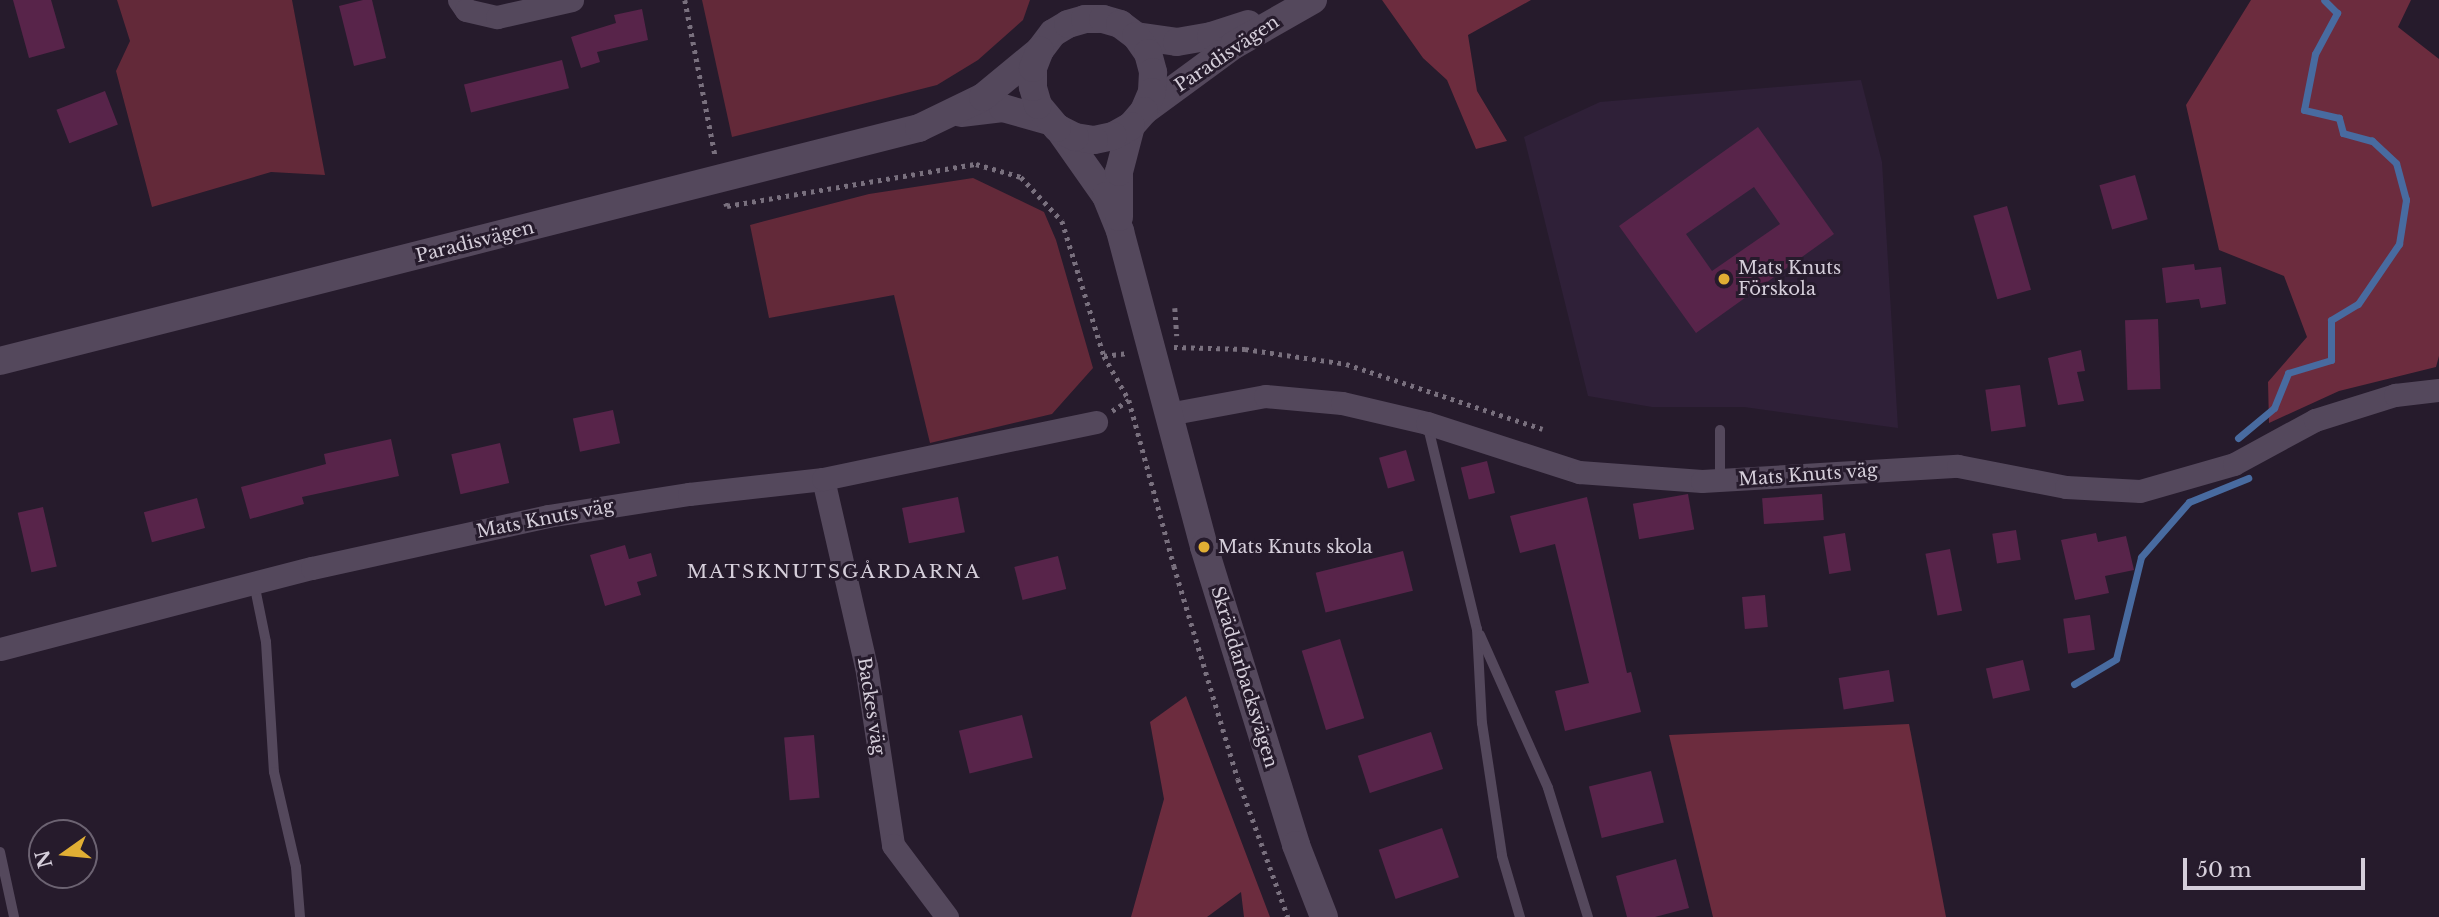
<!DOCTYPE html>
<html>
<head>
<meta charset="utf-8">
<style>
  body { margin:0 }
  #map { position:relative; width:2439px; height:917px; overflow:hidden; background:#261b2c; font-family:"Libre Baskerville",serif }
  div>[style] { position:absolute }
  .built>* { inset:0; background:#2f2038 }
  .green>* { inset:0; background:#632939 }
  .forest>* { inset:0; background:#6c2c3e }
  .stream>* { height:7px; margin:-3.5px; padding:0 3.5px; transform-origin:3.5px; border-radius:3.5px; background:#486ba0 }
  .building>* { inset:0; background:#58244a; transform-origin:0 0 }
  .path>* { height:4.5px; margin-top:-2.25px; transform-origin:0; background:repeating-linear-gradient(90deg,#79707e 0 3.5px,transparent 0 8.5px) }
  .service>* { height:10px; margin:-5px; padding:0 5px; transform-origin:5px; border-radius:5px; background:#54485c }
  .minor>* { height:23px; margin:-11.5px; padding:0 11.5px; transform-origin:11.5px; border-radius:11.5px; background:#54485c }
  .tertiary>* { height:28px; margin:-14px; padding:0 14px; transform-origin:14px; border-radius:14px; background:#54485c }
  .dots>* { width:19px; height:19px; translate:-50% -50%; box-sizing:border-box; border:4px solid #261b2c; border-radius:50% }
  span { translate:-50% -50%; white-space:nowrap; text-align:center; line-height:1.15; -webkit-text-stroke:6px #261b2c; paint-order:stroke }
  .street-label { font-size:18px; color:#d5ceda }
  .poi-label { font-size:18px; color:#d5ceda }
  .left { translate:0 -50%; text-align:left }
  .neighbourhood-label { font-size:19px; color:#d5ceda; letter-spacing:2px }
  .north { position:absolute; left:28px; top:819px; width:70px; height:70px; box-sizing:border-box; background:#261b2c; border:2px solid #6c6372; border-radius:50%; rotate:255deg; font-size:19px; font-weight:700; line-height:28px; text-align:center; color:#d5ceda }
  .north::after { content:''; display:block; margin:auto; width:24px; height:32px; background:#e1af34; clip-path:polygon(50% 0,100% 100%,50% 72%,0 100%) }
  .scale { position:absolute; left:2183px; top:858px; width:182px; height:32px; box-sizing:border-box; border:4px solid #d5ceda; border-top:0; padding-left:9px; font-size:21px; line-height:24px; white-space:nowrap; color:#d5ceda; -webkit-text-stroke:5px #261b2c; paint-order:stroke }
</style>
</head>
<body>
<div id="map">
  <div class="built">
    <div style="clip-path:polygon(1861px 80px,1882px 162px,1898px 428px,1744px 407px,1652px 407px,1588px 396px,1524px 137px,1600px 102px)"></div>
  </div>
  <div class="green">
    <div style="clip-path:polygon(117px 0,292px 0,325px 175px,271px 172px,152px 207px,116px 71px,130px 41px)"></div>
    <div style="clip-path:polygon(702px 0,1030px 0,1023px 20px,978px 60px,937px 85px,732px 137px)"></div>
    <div style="clip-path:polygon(973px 178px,1044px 212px,1056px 240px,1093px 368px,1052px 414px,930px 443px,894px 295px,769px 318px,750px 225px,869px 194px)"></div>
  </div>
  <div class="forest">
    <div style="clip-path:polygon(1382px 0,1531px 0,1468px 35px,1477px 91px,1507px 141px,1476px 149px,1447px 80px,1423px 58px)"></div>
    <div style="clip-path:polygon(2251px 0,2411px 0,2398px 27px,2439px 59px,2439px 356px,2436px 367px,2339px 391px,2269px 423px,2268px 382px,2307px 337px,2284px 276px,2219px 250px,2186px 105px)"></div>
    <div style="clip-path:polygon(1186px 696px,1270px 917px,1244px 917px,1241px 892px,1207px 917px,1131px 917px,1164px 799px,1150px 722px)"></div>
    <div style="clip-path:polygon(1909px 724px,1946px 917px,1713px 917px,1669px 735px)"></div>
  </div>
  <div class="stream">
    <div style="left:2238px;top:438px;width:47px;rotate:-39.8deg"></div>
    <div style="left:2274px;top:408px;width:38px;rotate:-68deg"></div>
    <div style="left:2288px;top:373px;width:45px;rotate:-16.8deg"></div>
    <div style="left:2331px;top:360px;width:40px;rotate:-90deg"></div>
    <div style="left:2331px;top:320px;width:31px;rotate:-31deg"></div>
    <div style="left:2358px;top:304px;width:73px;rotate:-55.7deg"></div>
    <div style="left:2399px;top:244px;width:45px;rotate:-81deg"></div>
    <div style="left:2406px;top:200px;width:38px;rotate:-105deg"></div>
    <div style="left:2396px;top:163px;width:33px;rotate:-137deg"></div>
    <div style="left:2372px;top:141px;width:30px;rotate:-165deg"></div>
    <div style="left:2343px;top:133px;width:16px;rotate:-105deg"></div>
    <div style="left:2339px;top:118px;width:36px;rotate:-167deg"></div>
    <div style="left:2304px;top:110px;width:57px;rotate:-78.9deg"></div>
    <div style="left:2315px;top:54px;width:47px;rotate:-61.8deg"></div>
    <div style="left:2337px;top:13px;width:18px;rotate:-135deg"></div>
    <div style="left:2074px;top:684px;width:49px;rotate:-30.8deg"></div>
    <div style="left:2116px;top:659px;width:105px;rotate:-76.2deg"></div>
    <div style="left:2141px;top:557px;width:73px;rotate:-48.9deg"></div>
    <div style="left:2189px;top:502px;width:64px;rotate:-22.1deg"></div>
  </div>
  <div class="building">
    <div style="clip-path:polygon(13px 0,51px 0,65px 48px,29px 58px)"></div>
    <div style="clip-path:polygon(363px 0,372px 0,386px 58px,354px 66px,339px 6px)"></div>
    <div style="clip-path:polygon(642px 9px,648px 40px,597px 52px,600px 62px,581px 68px,571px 37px,616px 23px,614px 15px)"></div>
    <div style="left:562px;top:60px;width:29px;height:101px;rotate:76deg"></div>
    <div style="left:105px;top:91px;width:36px;height:52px;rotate:69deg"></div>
    <div style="clip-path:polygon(evenodd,1758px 127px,1834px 234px,1696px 333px,1619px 226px,1758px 127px,1754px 187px,1780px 224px,1712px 271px,1686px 234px,1754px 187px)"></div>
    <div style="left:2135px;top:175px;width:46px;height:37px;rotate:74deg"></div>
    <div style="left:2007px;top:206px;width:87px;height:35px;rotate:74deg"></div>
    <div style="clip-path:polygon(2194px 264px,2195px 270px,2221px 267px,2226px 304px,2201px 308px,2199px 299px,2166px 303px,2162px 268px)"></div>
    <div style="left:2158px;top:319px;width:70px;height:33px;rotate:88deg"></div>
    <div style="clip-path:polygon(2081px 350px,2085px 371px,2077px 372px,2084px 401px,2058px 405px,2048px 358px)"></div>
    <div style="left:2020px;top:385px;width:42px;height:35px;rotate:82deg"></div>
    <div style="left:613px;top:410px;width:34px;height:41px;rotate:78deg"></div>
    <div style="clip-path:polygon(391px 439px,399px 476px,302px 497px,304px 504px,250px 519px,241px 487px,326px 464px,324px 454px)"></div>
    <div style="left:500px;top:443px;width:41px;height:50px;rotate:77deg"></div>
    <div style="left:1406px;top:450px;width:32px;height:28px;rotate:74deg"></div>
    <div style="left:1487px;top:461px;width:33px;height:27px;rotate:76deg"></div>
    <div style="left:1688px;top:494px;width:36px;height:56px;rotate:80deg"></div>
    <div style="left:1822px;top:494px;width:26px;height:60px;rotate:86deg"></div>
    <div style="left:958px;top:497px;width:36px;height:57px;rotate:79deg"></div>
    <div style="clip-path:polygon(1587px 497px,1627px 673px,1631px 672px,1641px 712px,1565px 731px,1555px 691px,1589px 683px,1555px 544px,1520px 553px,1510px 516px)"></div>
    <div style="left:197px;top:498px;width:31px;height:55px;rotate:75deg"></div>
    <div style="left:43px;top:507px;width:61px;height:26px;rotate:77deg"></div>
    <div style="left:2016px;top:530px;width:30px;height:24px;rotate:81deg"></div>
    <div style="left:1845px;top:533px;width:38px;height:22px;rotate:81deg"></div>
    <div style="clip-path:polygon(2096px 533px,2098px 542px,2126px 536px,2134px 570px,2105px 576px,2109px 593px,2075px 600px,2061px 540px)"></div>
    <div style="clip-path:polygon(625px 545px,629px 559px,651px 553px,657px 576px,637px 582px,641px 595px,605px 606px,590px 555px)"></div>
    <div style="left:1950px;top:549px;width:63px;height:25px;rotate:79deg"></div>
    <div style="left:1403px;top:551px;width:41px;height:90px;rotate:76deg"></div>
    <div style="left:1058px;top:556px;width:34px;height:45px;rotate:76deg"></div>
    <div style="left:1765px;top:595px;width:32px;height:23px;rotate:85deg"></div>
    <div style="left:2090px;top:615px;width:35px;height:27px;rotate:82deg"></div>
    <div style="left:1340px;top:639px;width:83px;height:40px;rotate:73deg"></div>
    <div style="left:2023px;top:660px;width:31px;height:38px;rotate:77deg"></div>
    <div style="left:1889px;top:670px;width:32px;height:51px;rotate:81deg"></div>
    <div style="left:1022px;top:715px;width:44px;height:65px;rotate:76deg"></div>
    <div style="left:1431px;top:732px;width:39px;height:77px;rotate:72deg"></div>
    <div style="left:814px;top:735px;width:63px;height:30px;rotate:85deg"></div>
    <div style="left:1651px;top:771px;width:53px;height:64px;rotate:76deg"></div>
    <div style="left:1442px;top:828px;width:52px;height:67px;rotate:71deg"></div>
    <div style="clip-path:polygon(1676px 859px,1689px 908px,1655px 917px,1627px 917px,1616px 876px)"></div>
  </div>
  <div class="path">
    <div style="left:685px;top:0;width:157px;rotate:79deg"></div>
    <div style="left:726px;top:203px;width:3px;rotate:72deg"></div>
    <div style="left:727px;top:206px;width:253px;rotate:-9.6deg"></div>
    <div style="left:976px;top:164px;width:47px;rotate:16.1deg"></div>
    <div style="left:1021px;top:177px;width:60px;rotate:47deg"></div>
    <div style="left:1062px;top:221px;width:141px;rotate:72.7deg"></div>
    <div style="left:1104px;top:356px;width:51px;rotate:60.4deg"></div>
    <div style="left:1129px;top:400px;width:172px;rotate:74.8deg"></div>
    <div style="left:1174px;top:566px;width:222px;rotate:73.3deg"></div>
    <div style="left:1238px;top:779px;width:147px;rotate:70.1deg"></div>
    <div style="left:1175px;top:308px;width:28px;rotate:86deg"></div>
    <div style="left:1174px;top:347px;width:71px;rotate:1.6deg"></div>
    <div style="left:1245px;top:349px;width:102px;rotate:8.4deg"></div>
    <div style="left:1346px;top:364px;width:207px;rotate:18.3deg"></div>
    <div style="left:1104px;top:356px;width:24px;rotate:-7deg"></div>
    <div style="left:1112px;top:411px;width:20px;rotate:-33deg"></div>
  </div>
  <div class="service">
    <div style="left:1427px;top:423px;width:212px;rotate:76.4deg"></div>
    <div style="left:1477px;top:629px;width:94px;rotate:87deg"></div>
    <div style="left:1482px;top:723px;width:134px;rotate:81.4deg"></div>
    <div style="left:1502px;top:856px;width:64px;rotate:73.6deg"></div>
    <div style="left:1720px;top:480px;width:50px;rotate:-90deg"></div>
    <div style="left:254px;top:583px;width:60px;rotate:78.5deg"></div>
    <div style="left:266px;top:642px;width:130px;rotate:86.5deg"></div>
    <div style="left:274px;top:772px;width:98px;rotate:77deg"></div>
    <div style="left:296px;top:867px;width:50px;rotate:85.4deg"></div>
    <div style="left:1480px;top:635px;width:167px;rotate:66deg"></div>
    <div style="left:1548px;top:788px;width:135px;rotate:72.8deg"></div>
    <div style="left:0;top:852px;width:66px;rotate:77.8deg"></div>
  </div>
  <div class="minor">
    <div style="left:459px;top:0;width:12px;rotate:55deg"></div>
    <div style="left:466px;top:10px;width:32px;rotate:13deg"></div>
    <div style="left:497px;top:17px;width:77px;rotate:-12.8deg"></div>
    <div style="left:1168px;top:414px;width:99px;rotate:-10.5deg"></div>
    <div style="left:1265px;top:396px;width:77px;rotate:5.2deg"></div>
    <div style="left:1342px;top:403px;width:87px;rotate:13.2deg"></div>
    <div style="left:1427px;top:423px;width:160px;rotate:17.9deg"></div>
    <div style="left:1579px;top:472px;width:123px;rotate:4.2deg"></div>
    <div style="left:1702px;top:481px;width:256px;rotate:-3.4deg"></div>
    <div style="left:1958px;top:466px;width:110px;rotate:11deg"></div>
    <div style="left:2066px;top:487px;width:74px;rotate:3.1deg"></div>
    <div style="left:2140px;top:491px;width:98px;rotate:-16deg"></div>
    <div style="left:2234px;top:464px;width:92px;rotate:-28.5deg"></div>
    <div style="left:2315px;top:420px;width:84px;rotate:-17.4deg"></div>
    <div style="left:2395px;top:395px;width:44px;rotate:-6.5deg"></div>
    <div style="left:823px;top:479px;width:192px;rotate:77.1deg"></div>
    <div style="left:866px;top:666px;width:181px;rotate:81.4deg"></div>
    <div style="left:893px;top:845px;width:90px;rotate:53.1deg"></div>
    <div style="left:0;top:649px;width:322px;rotate:-14.6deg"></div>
    <div style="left:312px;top:568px;width:242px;rotate:-12.4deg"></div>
    <div style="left:548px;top:516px;width:143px;rotate:-8.9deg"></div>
    <div style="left:689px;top:494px;width:135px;rotate:-6.4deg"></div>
    <div style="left:823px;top:479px;width:279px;rotate:-11.8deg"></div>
  </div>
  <div class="tertiary">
    <div style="left:1136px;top:36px;width:41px;rotate:8.3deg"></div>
    <div style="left:1177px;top:42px;width:35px;rotate:-10deg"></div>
    <div style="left:1211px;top:36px;width:39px;rotate:-18deg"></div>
    <div style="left:1144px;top:111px;width:112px;rotate:-36.3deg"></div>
    <div style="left:1234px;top:45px;width:91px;rotate:-29.7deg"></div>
    <div style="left:961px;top:113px;width:42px;rotate:-6.8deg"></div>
    <div style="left:1003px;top:108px;width:48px;rotate:15.8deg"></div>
    <div style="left:1058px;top:128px;width:83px;rotate:54.8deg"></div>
    <div style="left:1106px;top:196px;width:38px;rotate:68deg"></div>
    <div style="left:1120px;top:231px;width:327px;rotate:75.1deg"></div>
    <div style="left:1204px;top:547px;width:312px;rotate:72.8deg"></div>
    <div style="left:1296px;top:845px;width:77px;rotate:68.7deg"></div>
    <div style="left:1119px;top:217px;width:45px;rotate:-90deg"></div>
    <div style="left:1119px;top:172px;width:48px;rotate:-75.4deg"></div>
    <div style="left:0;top:361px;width:948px;rotate:-14.23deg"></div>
    <div style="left:919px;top:128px;width:71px;rotate:-25.8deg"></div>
    <div style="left:983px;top:97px;width:74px;rotate:-39.5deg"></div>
    <div style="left:1040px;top:50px;width:21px;rotate:-53deg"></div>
    <div style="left:1053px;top:33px;width:17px;rotate:-31deg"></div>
    <div style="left:1068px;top:24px;width:18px;rotate:-16deg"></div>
    <div style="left:1085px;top:19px;width:18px"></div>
    <div style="left:1103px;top:19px;width:18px;rotate:16deg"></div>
    <div style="left:1120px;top:24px;width:20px;rotate:37deg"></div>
    <div style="left:1136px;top:36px;width:21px;rotate:55deg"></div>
    <div style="left:1148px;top:53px;width:20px;rotate:75deg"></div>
    <div style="left:1153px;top:72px;width:20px;rotate:93deg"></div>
    <div style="left:1152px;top:92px;width:21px;rotate:113deg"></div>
    <div style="left:1144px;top:111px;width:20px;rotate:131deg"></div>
    <div style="left:1131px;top:126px;width:21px;rotate:151deg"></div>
    <div style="left:1113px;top:136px;width:19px;rotate:168deg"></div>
    <div style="left:1094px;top:140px;width:19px;rotate:-171deg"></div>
    <div style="left:1075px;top:137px;width:20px;rotate:-153deg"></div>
    <div style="left:1057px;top:128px;width:30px;rotate:-130deg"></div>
    <div style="left:1038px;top:105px;width:19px;rotate:-106deg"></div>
    <div style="left:1033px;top:87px;width:19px;rotate:-90deg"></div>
    <div style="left:1033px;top:68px;width:19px;rotate:-69deg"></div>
  </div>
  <div class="dots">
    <div style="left:1724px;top:279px;background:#e1af34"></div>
    <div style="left:1204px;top:547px;background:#e1af34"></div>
  </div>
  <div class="street-label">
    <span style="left:1227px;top:54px;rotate:-34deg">Paradisvägen</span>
    <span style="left:475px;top:242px;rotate:-14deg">Paradisvägen</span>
    <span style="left:1808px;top:475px;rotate:-4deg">Mats Knuts väg</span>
    <span style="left:545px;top:519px;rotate:-11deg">Mats Knuts väg</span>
    <span style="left:1244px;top:677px;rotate:73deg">Skräddarbacksvägen</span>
    <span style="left:871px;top:706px;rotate:81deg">Backes väg</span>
  </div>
  <div class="poi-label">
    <span class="left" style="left:1738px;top:279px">Mats Knuts<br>Förskola</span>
    <span class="left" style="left:1218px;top:547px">Mats Knuts skola</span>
  </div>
  <div class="neighbourhood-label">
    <span style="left:834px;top:572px">MATSKNUTSGÅRDARNA</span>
  </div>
  <div class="north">N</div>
  <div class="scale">50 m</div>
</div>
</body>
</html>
